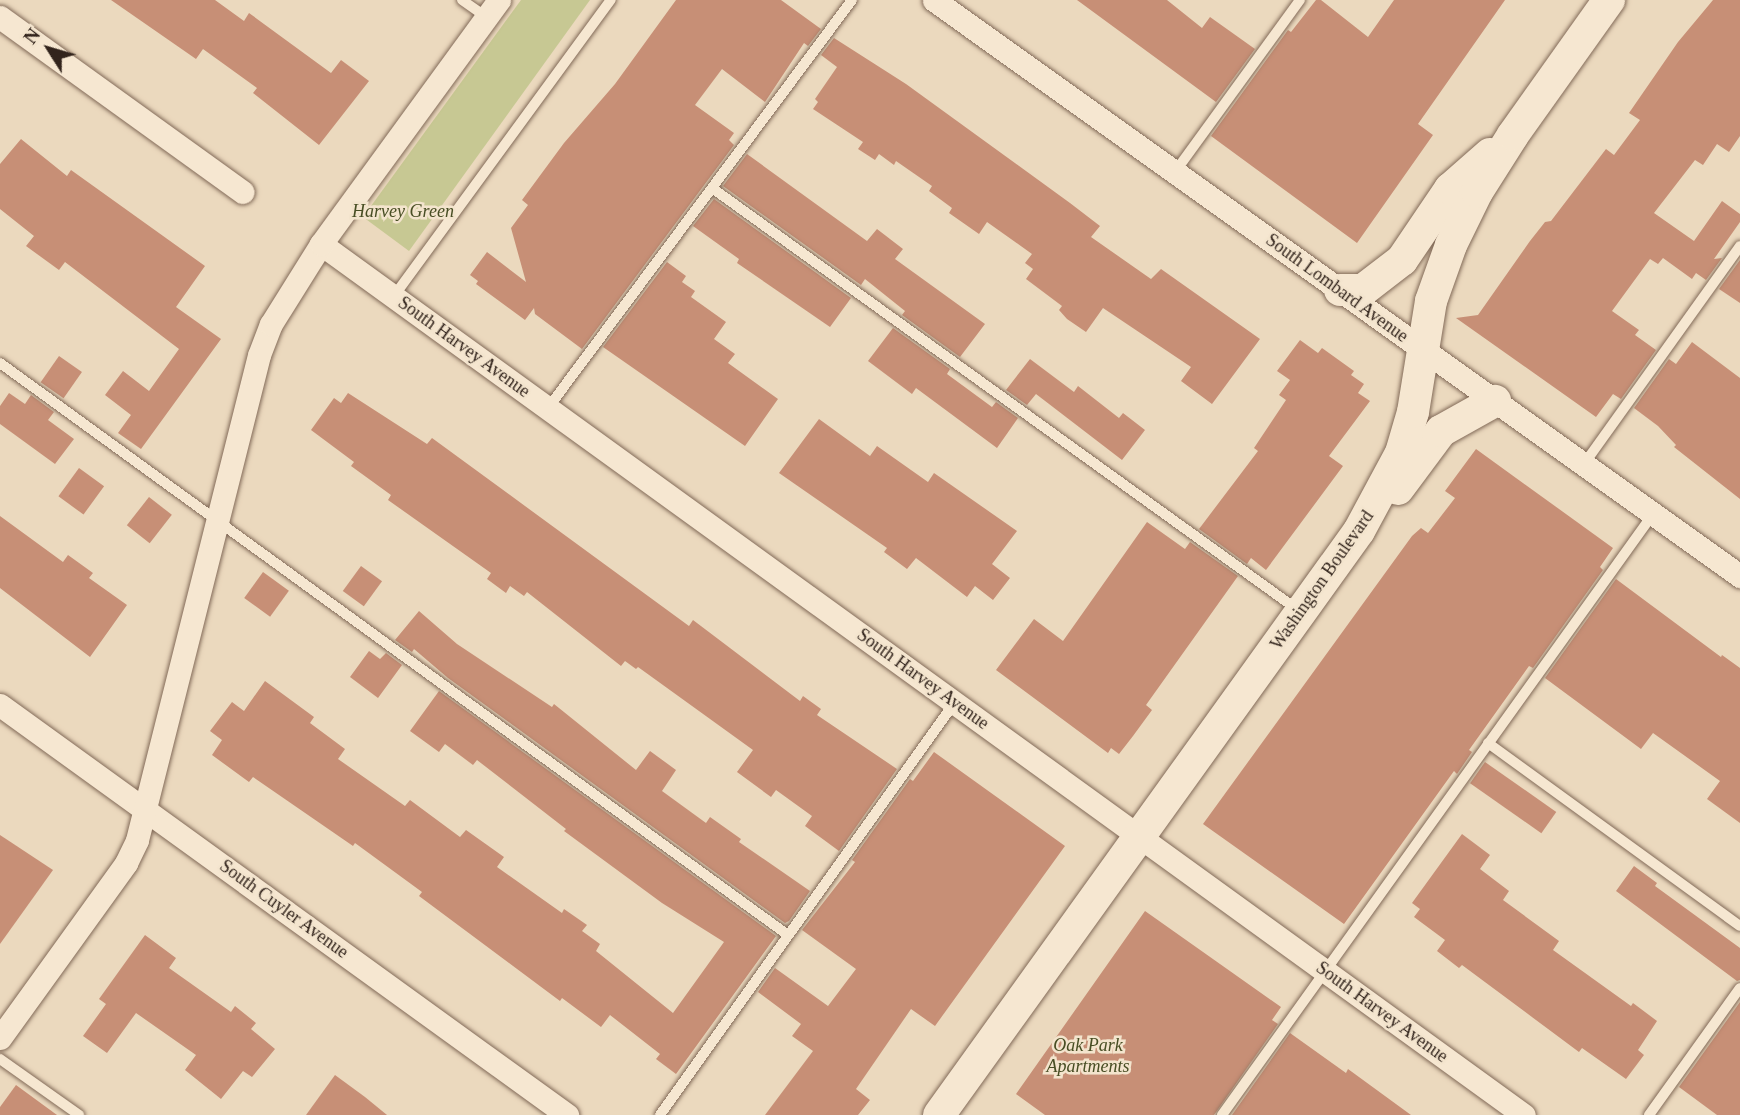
<!DOCTYPE html>
<html>
<head>
<meta charset="utf-8">
<style>
  body { margin:0 }
  #map { position:relative; width:1740px; height:1115px; overflow:hidden; background:#ebd9be; font-family:Georgia,serif }
  div>[style] { position:absolute }
  .green>* { inset:0; background:#c7c893 }
  .building>* { inset:0; background:#c78f76; transform-origin:0 0 }
  .roads { filter:drop-shadow(0 0 2px #826a58) drop-shadow(0 0 2px #826a58) }
  .lane>* { height:10px; margin:-5px; padding:0 5px; transform-origin:5px; border-radius:5px; background:#f6e7d1 }
  .street>* { height:23px; margin:-11.5px; padding:0 11.5px; transform-origin:11.5px; border-radius:11.5px; background:#f6e7d1 }
  .secondary>* { height:32px; margin:-16px; padding:0 16px; transform-origin:16px; border-radius:16px; background:#f6e7d1 }
  span { translate:-50% -50%; white-space:nowrap; text-align:center; line-height:1.15; -webkit-text-stroke:5px #f3e4cd; paint-order:stroke }
  .park-label { font-size:18px; color:#484e24; font-style:italic }
  .street-label { font-size:18px; color:#32241c }
  .north { position:absolute; left:14px; top:14px; width:70px; height:70px; -webkit-text-stroke:5px #f3e4cd; paint-order:stroke; rotate:307deg; font-size:19px; font-weight:700; line-height:28px; text-align:center; color:#32241c }
  .north::after { content:''; display:block; margin:auto; width:24px; height:32px; background:#32241c; clip-path:polygon(50% 0,100% 100%,50% 72%,0 100%) }
</style>
</head>
<body>
<div id="map">
  <div class="green">
    <div style="clip-path:polygon(521px 0,590px 0,409px 251px,363px 217px)"></div>
  </div>
  <div class="building">
    <div style="clip-path:polygon(111px 0,215px 0,244px 21px,249px 13px,331px 73px,341px 60px,369px 81px,319px 145px,253px 93px,257px 88px,203px 49px,196px 59px)"></div>
    <div style="clip-path:polygon(676px 0,781px 0,821px 29px,808px 46px,804px 43px,765px 102px,722px 69px,695px 105px,734px 133px,729px 140px,734px 145px,582px 349px,535px 314px,534px 308px,525px 320px,476px 284px,478px 281px,470px 275px,487px 252px,526px 282px,511px 228px,528px 205px,522px 200px,564px 143px,615px 84px)"></div>
    <div style="clip-path:polygon(1077px 0,1167px 0,1202px 28px,1210px 17px,1255px 49px,1216px 102px)"></div>
    <div style="clip-path:polygon(1316px 0,1321px 0,1368px 37px,1394px 0,1505px 0,1418px 124px,1433px 135px,1357px 243px,1211px 136px,1288px 30px,1291px 32px)"></div>
    <div style="clip-path:polygon(1713px 0,1740px 0,1740px 136px,1729px 152px,1717px 144px,1703px 165px,1695px 160px,1654px 213px,1694px 241px,1722px 201px,1740px 214px,1740px 222px,1714px 259px,1722px 258px,1706px 280px,1696px 273px,1692px 279px,1663px 258px,1658px 264px,1650px 259px,1612px 311px,1639px 330px,1635px 335px,1656px 350px,1621px 399px,1613px 394px,1596px 417px,1456px 318px,1478px 315px,1530px 241px,1545px 222px,1551px 221px,1606px 149px,1614px 155px,1640px 120px,1629px 113px,1678px 42px)"></div>
    <div style="clip-path:polygon(834px 38px,906px 84px,1070px 203px,1100px 226px,1091px 237px,1151px 279px,1161px 269px,1260px 339px,1212px 404px,1181px 381px,1191px 367px,1103px 308px,1086px 332px,1067px 319px,1059px 310px,1062px 306px,1026px 279px,1033px 269px,1025px 263px,1032px 254px,987px 222px,979px 234px,949px 213px,952px 208px,929px 191px,932px 186px,896px 161px,894px 165px,879px 154px,875px 160px,858px 149px,863px 142px,813px 109px,818px 102px,815px 99px,837px 67px,821px 55px)"></div>
    <div style="clip-path:polygon(21px 139px,67px 176px,71px 170px,205px 266px,176px 307px,221px 339px,141px 449px,118px 433px,131px 415px,105px 395px,123px 371px,149px 391px,179px 349px,65px 262px,59px 270px,26px 246px,34px 236px,0 209px,0 164px)"></div>
    <div style="clip-path:polygon(747px 154px,867px 241px,877px 229px,903px 249px,895px 259px,985px 324px,960px 357px,902px 315px,905px 311px,865px 279px,861px 285px,723px 186px)"></div>
    <div style="clip-path:polygon(714px 199px,851px 298px,830px 327px,737px 263px,739px 259px,693px 226px)"></div>
    <div style="clip-path:polygon(1740px 260px,1740px 303px,1719px 289px)"></div>
    <div style="clip-path:polygon(667px 262px,686px 276px,682px 282px,695px 291px,691px 297px,726px 322px,714px 339px,735px 354px,728px 363px,778px 399px,745px 446px,603px 347px)"></div>
    <div style="clip-path:polygon(893px 328px,950px 369px,947px 374px,992px 407px,996px 402px,1018px 418px,997px 448px,916px 388px,912px 394px,868px 361px)"></div>
    <div style="clip-path:polygon(1300px 340px,1318px 353px,1322px 348px,1354px 371px,1351px 375px,1364px 384px,1358px 393px,1370px 401px,1329px 456px,1343px 466px,1266px 570px,1251px 558px,1247px 564px,1199px 529px,1258px 451px,1254px 448px,1286px 400px,1279px 395px,1290px 380px,1277px 371px)"></div>
    <div style="clip-path:polygon(1692px 342px,1740px 378px,1740px 499px,1674px 447px,1676px 445px,1658px 426px,1634px 408px,1669px 359px,1676px 364px)"></div>
    <div style="left:59px;top:356px;width:28px;height:32px;rotate:35deg"></div>
    <div style="clip-path:polygon(1030px 359px,1074px 392px,1078px 386px,1119px 418px,1123px 413px,1145px 430px,1122px 460px,1036px 394px,1027px 405px,1006px 390px)"></div>
    <div style="clip-path:polygon(9px 393px,25px 404px,31px 395px,54px 412px,48px 420px,74px 439px,55px 464px,0 424px,0 406px)"></div>
    <div style="clip-path:polygon(348px 393px,427px 444px,432px 438px,689px 626px,693px 620px,800px 701px,803px 696px,821px 709px,817px 715px,897px 769px,839px 851px,805px 826px,812px 816px,776px 790px,771px 797px,737px 772px,753px 750px,638px 667px,636px 669px,625px 661px,621px 666px,527px 592px,524px 596px,510px 586px,506px 593px,487px 579px,491px 573px,388px 500px,391px 495px,351px 466px,354px 462px,311px 430px,334px 398px,341px 403px)"></div>
    <div style="clip-path:polygon(819px 419px,870px 456px,877px 446px,928px 482px,934px 473px,1017px 531px,992px 564px,1010px 578px,993px 600px,975px 586px,967px 597px,916px 558px,907px 569px,884px 552px,887px 548px,779px 473px)"></div>
    <div style="clip-path:polygon(1476px 449px,1613px 548px,1600px 567px,1603px 570px,1533px 668px,1529px 666px,1469px 750px,1472px 752px,1457px 774px,1454px 771px,1344px 924px,1203px 824px,1412px 536px,1421px 528px,1428px 533px,1455px 498px,1445px 491px)"></div>
    <div style="left:79px;top:468px;width:31px;height:35px;rotate:36deg"></div>
    <div style="left:149px;top:497px;width:29px;height:36px;rotate:38deg"></div>
    <div style="clip-path:polygon(0 516px,63px 562px,68px 555px,93px 573px,89px 578px,127px 605px,90px 657px,0 588px)"></div>
    <div style="clip-path:polygon(1147px 522px,1185px 549px,1190px 542px,1238px 576px,1146px 705px,1152px 710px,1133px 736px,1119px 754px,1111px 748px,1108px 753px,996px 670px,1034px 619px,1063px 641px)"></div>
    <div style="left:361px;top:566px;width:26px;height:31px;rotate:36deg"></div>
    <div style="left:263px;top:572px;width:32px;height:32px;rotate:36deg"></div>
    <div style="clip-path:polygon(1616px 579px,1721px 657px,1722px 655px,1740px 668px,1740px 823px,1707px 799px,1720px 781px,1653px 733px,1641px 749px,1545px 678px)"></div>
    <div style="clip-path:polygon(419px 611px,457px 644px,552px 707px,554px 704px,636px 770px,650px 751px,676px 770px,662px 791px,706px 823px,710px 817px,741px 839px,739px 842px,810px 891px,789px 921px,785px 923px,448px 678px,414px 649px,412px 652px,395px 640px)"></div>
    <div style="clip-path:polygon(369px 651px,380px 659px,386px 653px,402px 665px,378px 698px,350px 677px)"></div>
    <div style="clip-path:polygon(265px 681px,314px 717px,310px 723px,345px 749px,338px 759px,405px 806px,410px 800px,460px 837px,466px 830px,504px 857px,497px 867px,562px 913px,564px 909px,587px 925px,582px 931px,600px 944px,596px 951px,673px 1013px,724px 942px,662px 903px,564px 831px,566px 829px,477px 760px,473px 765px,445px 744px,439px 752px,410px 731px,439px 691px,776px 936px,676px 1074px,656px 1059px,660px 1054px,610px 1015px,601px 1027px,562px 998px,560px 1001px,419px 896px,422px 892px,355px 843px,353px 846px,253px 777px,249px 782px,212px 755px,222px 740px,210px 731px,232px 702px,244px 711px)"></div>
    <div style="clip-path:polygon(934px 752px,1065px 846px,935px 1026px,911px 1009px,856px 1089px,870px 1100px,858px 1115px,765px 1115px,813px 1051px,792px 1036px,801px 1024px,758px 992px,775px 968px,828px 1006px,856px 969px,802px 930px,855px 862px,852px 860px,910px 779px,913px 781px)"></div>
    <div style="left:1485px;top:762px;width:87px;height:26px;rotate:35deg"></div>
    <div style="clip-path:polygon(1462px 834px,1490px 855px,1480px 869px,1509px 891px,1503px 900px,1559px 941px,1553px 950px,1631px 1006px,1633px 1003px,1657px 1021px,1638px 1050px,1644px 1055px,1626px 1079px,1582px 1048px,1579px 1052px,1462px 965px,1459px 968px,1437px 951px,1445px 940px,1414px 917px,1420px 909px,1412px 903px)"></div>
    <div style="clip-path:polygon(0 835px,53px 870px,0 944px)"></div>
    <div style="clip-path:polygon(1634px 866px,1657px 883px,1655px 886px,1740px 948px,1740px 980px,1737px 981px,1616px 891px)"></div>
    <div style="clip-path:polygon(1145px 911px,1281px 1007px,1272px 1020px,1278px 1024px,1214px 1115px,1045px 1115px,1016px 1094px)"></div>
    <div style="clip-path:polygon(145px 935px,176px 958px,169px 968px,231px 1012px,235px 1006px,256px 1023px,251px 1029px,275px 1049px,252px 1077px,243px 1071px,221px 1099px,185px 1070px,196px 1055px,136px 1013px,107px 1053px,83px 1036px,106px 1004px,99px 999px)"></div>
    <div style="clip-path:polygon(1740px 1002px,1740px 1115px,1717px 1115px,1679px 1087px)"></div>
    <div style="clip-path:polygon(1290px 1033px,1346px 1073px,1348px 1069px,1411px 1115px,1232px 1115px)"></div>
    <div style="clip-path:polygon(335px 1075px,365px 1097px,387px 1115px,306px 1115px)"></div>
    <div style="clip-path:polygon(16px 1085px,57px 1115px,0 1115px,0 1107px)"></div>
  </div>
  <div class="roads">
    <div class="lane">
      <div style="left:462px;top:0;width:29px;rotate:35deg"></div>
      <div style="left:1175px;top:172px;width:213px;rotate:-54deg"></div>
      <div style="left:712px;top:188px;width:722px;rotate:35.76deg"></div>
      <div style="left:394px;top:296px;width:367px;rotate:-53.8deg"></div>
      <div style="left:0;top:363px;width:974px;rotate:35.98deg"></div>
      <div style="left:548px;top:408px;width:509px;rotate:-53.31deg"></div>
      <div style="left:1584px;top:464px;width:268px;rotate:-54.4deg"></div>
      <div style="left:1488px;top:743px;width:311px;rotate:36deg"></div>
      <div style="left:0;top:1059px;width:97px;rotate:35.3deg"></div>
      <div style="left:660px;top:1115px;width:508px;rotate:-54.46deg"></div>
      <div style="left:1222px;top:1115px;width:740px;rotate:-54.35deg"></div>
      <div style="left:1649px;top:1115px;width:156px;rotate:-54.4deg"></div>
    </div>
    <div class="street">
      <div style="left:934px;top:0;width:991px;rotate:35.55deg"></div>
      <div style="left:0;top:17px;width:299px;rotate:35.8deg"></div>
      <div style="left:321px;top:244px;width:1485px;rotate:35.91deg"></div>
      <div style="left:0;top:705px;width:700px;rotate:35.87deg"></div>
      <div style="left:0;top:1038px;width:216px;rotate:-54.2deg"></div>
      <div style="left:126px;top:863px;width:25px;rotate:-64deg"></div>
      <div style="left:137px;top:840px;width:500px;rotate:-75.88deg"></div>
      <div style="left:259px;top:355px;width:33px;rotate:-69deg"></div>
      <div style="left:271px;top:324px;width:94px;rotate:-58deg"></div>
      <div style="left:321px;top:244px;width:302px;rotate:-53.9deg"></div>
    </div>
    <div class="secondary">
      <div style="left:1340px;top:290px;width:23px"></div>
      <div style="left:1363px;top:290px;width:49px;rotate:-37.6deg"></div>
      <div style="left:1402px;top:260px;width:86px;rotate:-55.9deg"></div>
      <div style="left:1450px;top:189px;width:53px;rotate:-41.2deg"></div>
      <div style="left:1398px;top:489px;width:72px;rotate:-53.4deg"></div>
      <div style="left:1441px;top:431px;width:62px;rotate:-29.1deg"></div>
      <div style="left:939px;top:1115px;width:719px;rotate:-54.28deg"></div>
      <div style="left:1359px;top:531px;width:89px;rotate:-61.7deg"></div>
      <div style="left:1401px;top:453px;width:43px;rotate:-73.7deg"></div>
      <div style="left:1413px;top:412px;width:112px;rotate:-80.8deg"></div>
      <div style="left:1431px;top:301px;width:59px;rotate:-70.3deg"></div>
      <div style="left:1451px;top:245px;width:59px;rotate:-63.9deg"></div>
      <div style="left:1477px;top:192px;width:67px;rotate:-57.7deg"></div>
      <div style="left:1513px;top:135px;width:166px;rotate:-54.6deg"></div>
    </div>
  </div>
  <div class="park-label">
    <span style="left:403px;top:211px">Harvey Green</span>
    <span style="left:1088px;top:1056px">Oak Park<br>Apartments</span>
  </div>
  <div class="street-label">
    <span style="left:1337px;top:288px;rotate:36deg">South Lombard Avenue</span>
    <span style="left:464px;top:347px;rotate:36deg">South Harvey Avenue</span>
    <span style="left:1322px;top:580px;rotate:-55deg">Washington Boulevard</span>
    <span style="left:923px;top:679px;rotate:36deg">South Harvey Avenue</span>
    <span style="left:284px;top:909px;rotate:36deg">South Cuyler Avenue</span>
    <span style="left:1382px;top:1012px;rotate:36deg">South Harvey Avenue</span>
  </div>
  <div class="north">N</div>
</div>
</body>
</html>
